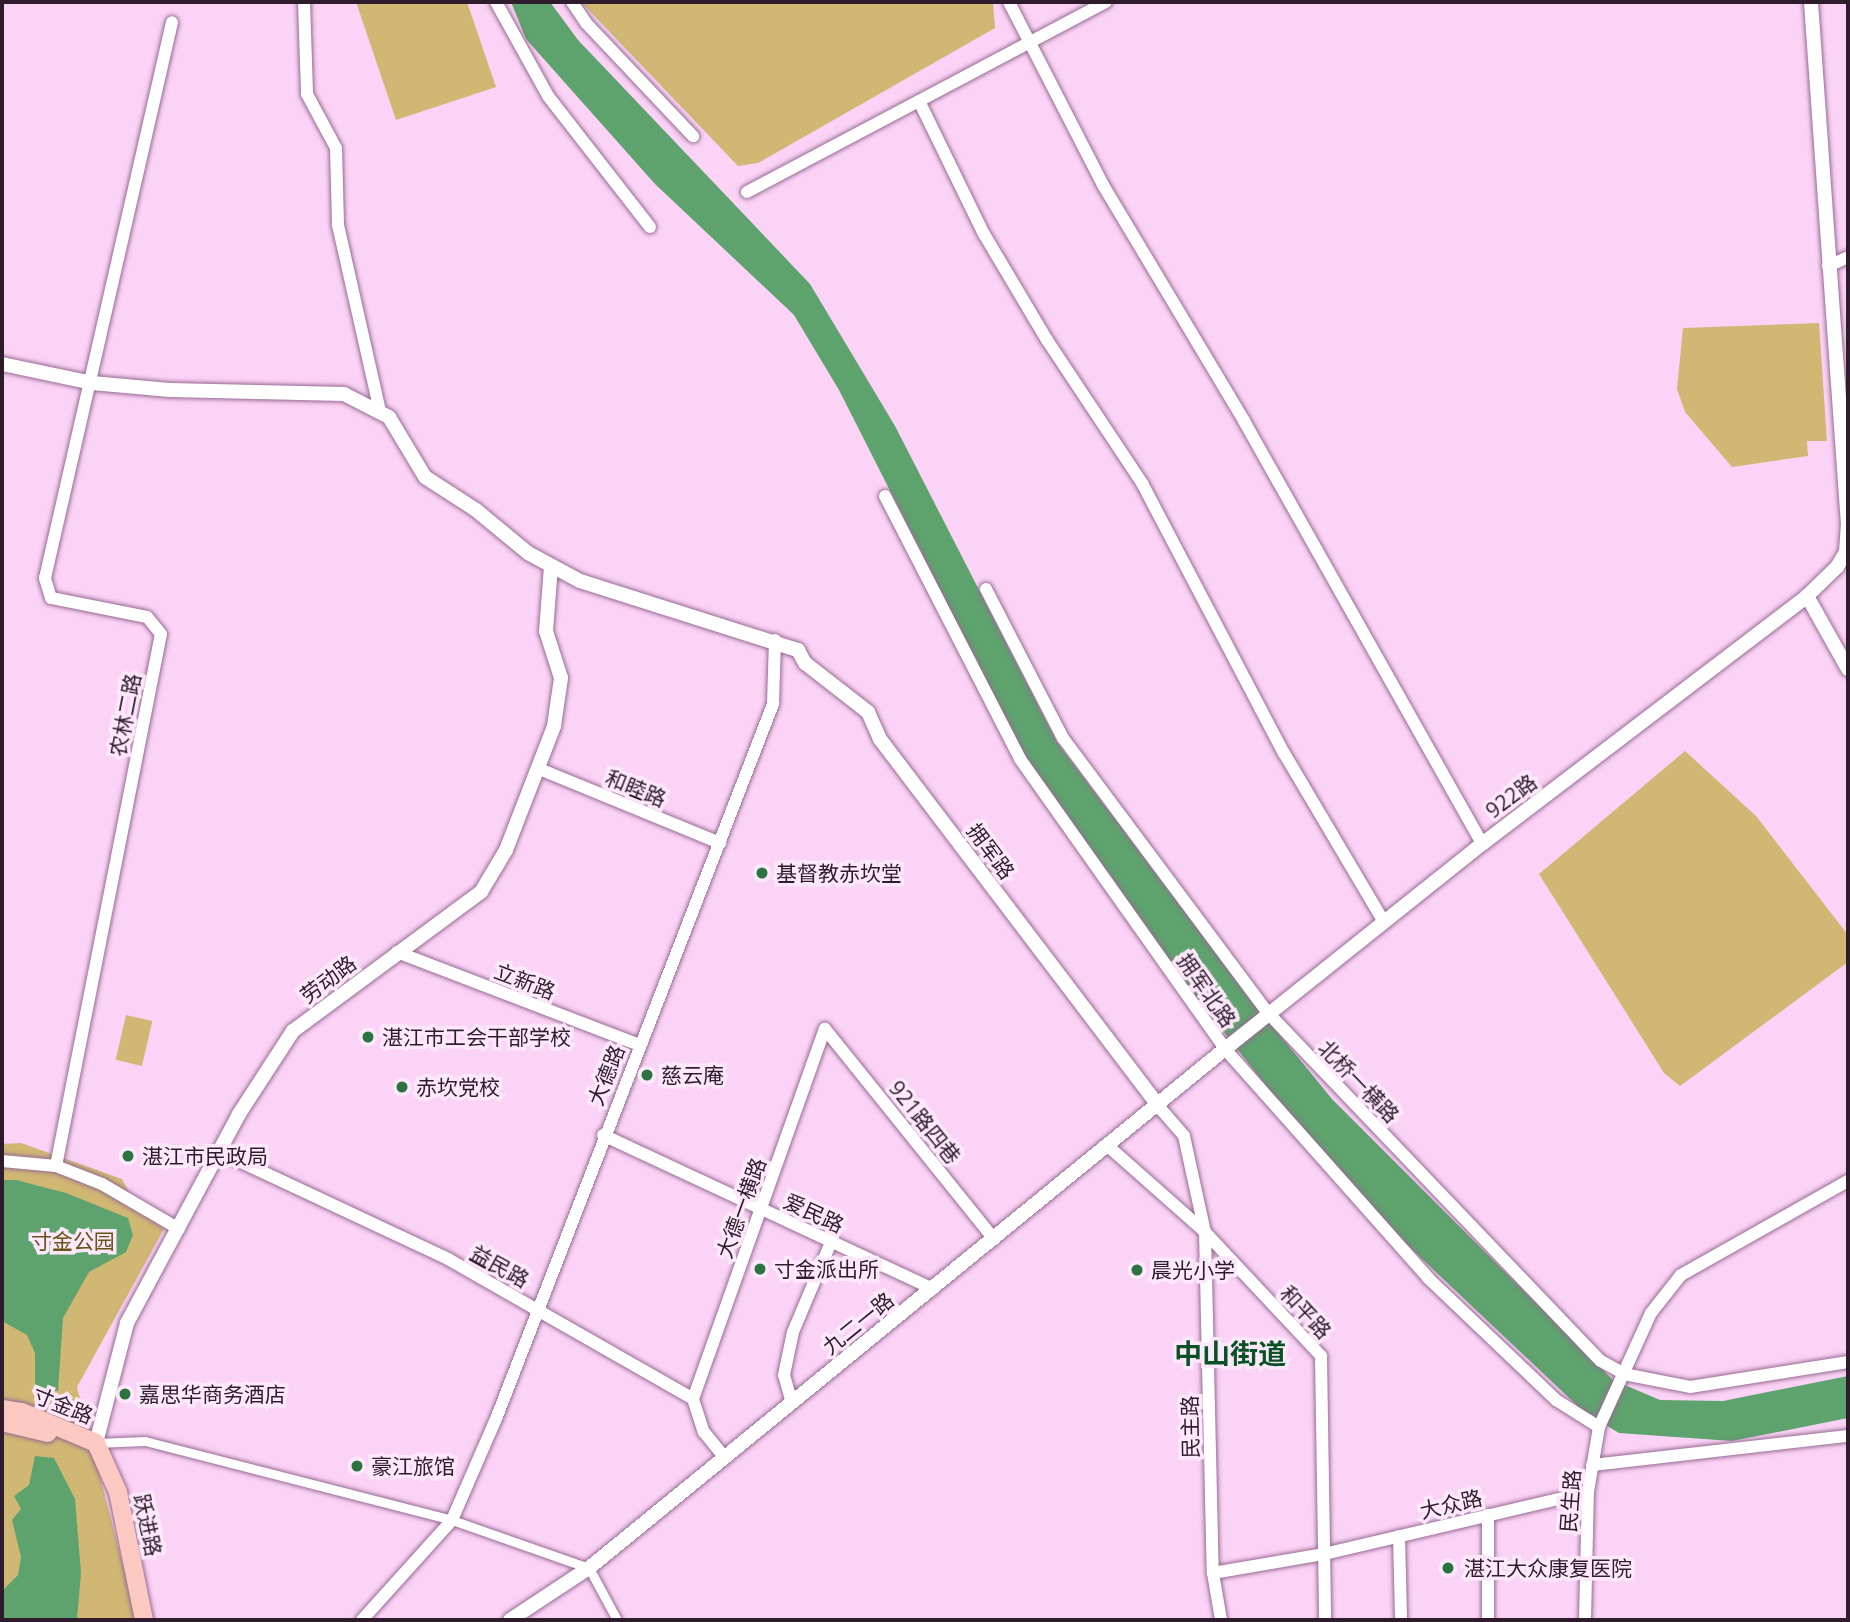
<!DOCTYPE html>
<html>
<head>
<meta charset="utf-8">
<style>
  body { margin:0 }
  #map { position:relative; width:1850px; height:1622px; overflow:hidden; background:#fbd3f6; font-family:"Open Sans","Noto Sans SC",sans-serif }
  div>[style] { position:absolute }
  .green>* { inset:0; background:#d0b774; transform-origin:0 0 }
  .water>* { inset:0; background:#5ea26e }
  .roads { filter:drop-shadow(0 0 2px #976b93) drop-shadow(0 0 2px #976b93) }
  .pedestrian>* { height:9px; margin:-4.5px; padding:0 4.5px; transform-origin:4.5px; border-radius:4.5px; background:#fff }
  .minor>* { height:12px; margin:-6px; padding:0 6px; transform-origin:6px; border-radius:6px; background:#fff }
  .tertiary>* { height:14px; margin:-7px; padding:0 7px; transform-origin:7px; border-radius:7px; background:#fff }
  .primary>* { height:18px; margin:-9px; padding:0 9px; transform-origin:9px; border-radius:9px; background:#fbc9c1 }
  .dots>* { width:19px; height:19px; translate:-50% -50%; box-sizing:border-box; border:4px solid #fce8fa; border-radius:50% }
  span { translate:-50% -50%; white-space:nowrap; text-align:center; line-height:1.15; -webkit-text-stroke:7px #fce8fa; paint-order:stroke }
  .street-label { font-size:21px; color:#2e1c2d }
  .poi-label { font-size:21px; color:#2e1c2d }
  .left { translate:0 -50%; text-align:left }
  .park-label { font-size:21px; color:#665317 }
  .district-label { font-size:28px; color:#095225; font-weight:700 }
  .frame { position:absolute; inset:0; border:4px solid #2e1c2d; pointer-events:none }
</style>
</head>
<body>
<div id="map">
  <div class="green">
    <div style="clip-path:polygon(356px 2px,467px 2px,496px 87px,396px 120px)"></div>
    <div style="clip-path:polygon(581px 2px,993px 2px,995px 28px,758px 163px,738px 166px)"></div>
    <div style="clip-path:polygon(1819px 323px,1827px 441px,1807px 441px,1808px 456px,1732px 467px,1685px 412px,1677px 389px,1683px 328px)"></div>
    <div style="clip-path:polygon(1685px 751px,1756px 816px,1848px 935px,1848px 962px,1680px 1086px,1664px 1073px,1539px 874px)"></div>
    <div style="left:126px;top:1015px;width:27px;height:46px;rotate:13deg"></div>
    <div style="clip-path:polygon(21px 1143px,122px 1179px,136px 1205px,164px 1229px,77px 1387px,137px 1620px,2px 1620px,2px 1144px)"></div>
  </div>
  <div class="water">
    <div style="clip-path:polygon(511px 2px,550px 2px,578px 40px,810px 284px,895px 426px,1057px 742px,1248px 996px,1332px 1099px,1613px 1380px,1660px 1400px,1723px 1401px,1848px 1376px,1848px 1418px,1732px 1441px,1619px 1433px,1584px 1412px,1403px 1241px,1290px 1116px,1168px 961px,1029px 765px,839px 390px,794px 315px,655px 184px,526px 39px)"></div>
    <div style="clip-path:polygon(2px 1180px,16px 1180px,66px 1193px,128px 1218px,133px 1235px,126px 1252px,89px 1272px,63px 1318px,58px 1391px,35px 1387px,35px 1353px,27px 1335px,2px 1321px)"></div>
    <div style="clip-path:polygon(35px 1456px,54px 1458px,75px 1499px,81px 1573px,77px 1620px,2px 1620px,2px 1591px,18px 1575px,21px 1557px,12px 1520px,21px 1509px,14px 1496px,29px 1485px)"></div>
  </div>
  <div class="roads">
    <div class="pedestrian">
      <div style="left:96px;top:1443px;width:49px;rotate:-2.3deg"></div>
      <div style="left:145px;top:1441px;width:317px;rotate:14.4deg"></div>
      <div style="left:452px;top:1520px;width:145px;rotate:19.3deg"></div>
      <div style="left:589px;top:1568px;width:59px;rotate:61.7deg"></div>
    </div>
    <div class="minor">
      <div style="left:304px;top:2px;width:92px;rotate:88.1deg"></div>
      <div style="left:307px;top:94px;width:61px;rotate:61.8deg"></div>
      <div style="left:336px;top:148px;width:77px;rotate:88.5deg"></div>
      <div style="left:338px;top:225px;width:191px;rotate:77.3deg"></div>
      <div style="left:496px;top:2px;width:107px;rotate:61deg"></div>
      <div style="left:548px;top:96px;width:166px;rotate:52.1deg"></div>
      <div style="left:572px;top:2px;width:25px;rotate:56deg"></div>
      <div style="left:586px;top:23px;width:156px;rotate:46.6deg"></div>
      <div style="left:1009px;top:2px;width:206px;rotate:62.8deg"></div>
      <div style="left:1103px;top:185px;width:275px;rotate:59.1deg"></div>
      <div style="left:1244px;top:421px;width:485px;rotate:60.6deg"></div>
      <div style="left:919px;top:101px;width:148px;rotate:64deg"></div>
      <div style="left:984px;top:234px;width:123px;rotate:59.3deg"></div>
      <div style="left:1047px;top:340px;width:172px;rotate:56.4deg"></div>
      <div style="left:1142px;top:483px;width:305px;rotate:62.3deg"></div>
      <div style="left:1284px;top:753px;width:196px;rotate:59.4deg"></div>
      <div style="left:747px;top:192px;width:406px;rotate:-27.9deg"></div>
      <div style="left:1828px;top:266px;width:22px;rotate:-24deg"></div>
      <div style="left:885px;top:496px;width:296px;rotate:62.8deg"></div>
      <div style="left:1020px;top:759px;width:355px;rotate:54.7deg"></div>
      <div style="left:1225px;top:1049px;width:306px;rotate:48.4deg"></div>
      <div style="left:1428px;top:1278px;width:177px;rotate:43.6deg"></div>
      <div style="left:1556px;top:1400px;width:51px;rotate:32.1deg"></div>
      <div style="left:986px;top:589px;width:168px;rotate:62.7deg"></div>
      <div style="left:1063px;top:738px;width:344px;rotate:53.3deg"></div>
      <div style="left:1269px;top:1014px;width:480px;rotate:46.3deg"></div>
      <div style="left:1601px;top:1361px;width:26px;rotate:29deg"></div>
      <div style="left:1624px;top:1374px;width:67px;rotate:11.1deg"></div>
      <div style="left:1690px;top:1387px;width:160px;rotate:-9deg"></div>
      <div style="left:537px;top:768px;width:198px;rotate:22.3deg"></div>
      <div style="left:397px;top:952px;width:259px;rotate:21deg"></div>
      <div style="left:825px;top:1029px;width:270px;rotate:51.2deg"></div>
      <div style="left:1159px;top:1107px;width:38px;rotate:49deg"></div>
      <div style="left:1184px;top:1136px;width:98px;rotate:77.7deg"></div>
      <div style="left:1205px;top:1232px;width:170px;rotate:46.9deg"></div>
      <div style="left:1321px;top:1356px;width:264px;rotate:89.1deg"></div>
      <div style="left:603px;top:1135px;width:364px;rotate:25deg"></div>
      <div style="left:1109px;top:1147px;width:128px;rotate:41.5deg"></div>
      <div style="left:1205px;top:1232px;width:341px;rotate:88.7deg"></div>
      <div style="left:1213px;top:1573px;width:48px;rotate:80.3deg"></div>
      <div style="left:220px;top:1152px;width:252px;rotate:25.1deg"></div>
      <div style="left:448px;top:1259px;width:282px;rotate:29.7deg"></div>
      <div style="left:693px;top:1399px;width:35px;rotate:72deg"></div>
      <div style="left:704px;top:1432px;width:33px;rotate:51deg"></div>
      <div style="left:2px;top:1161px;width:54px;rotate:5.3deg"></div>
      <div style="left:56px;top:1166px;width:49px;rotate:21.4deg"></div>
      <div style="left:102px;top:1184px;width:89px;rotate:30.3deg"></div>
      <div style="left:56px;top:1166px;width:542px;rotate:-78.84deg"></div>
      <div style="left:161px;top:634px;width:22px;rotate:-129deg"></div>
      <div style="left:147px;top:617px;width:98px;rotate:-168.8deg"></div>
      <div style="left:51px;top:598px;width:21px;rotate:-107deg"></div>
      <div style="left:45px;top:578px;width:570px;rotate:-77.13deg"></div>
      <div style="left:693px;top:1399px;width:393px;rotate:-70.4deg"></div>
      <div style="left:792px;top:1403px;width:29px;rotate:-106deg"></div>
      <div style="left:784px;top:1375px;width:44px;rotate:-78.2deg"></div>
      <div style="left:793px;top:1332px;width:98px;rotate:-67.1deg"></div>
      <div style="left:1592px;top:1465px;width:258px;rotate:-6.5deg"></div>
      <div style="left:1399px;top:1536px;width:84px;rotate:88.6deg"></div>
      <div style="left:1213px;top:1573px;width:113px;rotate:-9.7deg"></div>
      <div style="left:1324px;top:1554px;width:271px;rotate:-13.2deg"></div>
      <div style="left:362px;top:1620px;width:135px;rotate:-48deg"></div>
      <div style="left:452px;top:1520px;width:110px;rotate:-66.5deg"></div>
      <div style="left:496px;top:1419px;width:767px;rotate:-68.82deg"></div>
      <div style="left:773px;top:704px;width:64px;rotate:-88.2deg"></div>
      <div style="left:1488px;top:1620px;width:105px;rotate:-90deg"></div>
      <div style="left:1585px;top:1620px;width:128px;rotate:-88.7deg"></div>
      <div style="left:1588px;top:1492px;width:66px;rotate:-80.4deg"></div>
      <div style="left:1599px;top:1427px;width:125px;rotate:-65.5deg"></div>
      <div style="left:1651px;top:1313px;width:48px;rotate:-51.7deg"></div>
      <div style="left:1681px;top:1275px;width:192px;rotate:-29.4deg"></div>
    </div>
    <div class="tertiary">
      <div style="left:2px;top:364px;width:92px;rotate:11.9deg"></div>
      <div style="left:92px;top:383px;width:78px;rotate:5.1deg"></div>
      <div style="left:170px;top:390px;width:174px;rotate:1.3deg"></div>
      <div style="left:344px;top:394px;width:51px;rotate:27.1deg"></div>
      <div style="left:389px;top:417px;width:70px;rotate:59deg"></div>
      <div style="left:425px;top:477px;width:61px;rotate:32.9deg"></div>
      <div style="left:476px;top:510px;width:67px;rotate:39.6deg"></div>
      <div style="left:528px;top:553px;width:59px;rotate:28.3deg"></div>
      <div style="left:580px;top:581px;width:229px;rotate:17.6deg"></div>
      <div style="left:798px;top:650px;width:15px;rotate:62deg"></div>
      <div style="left:805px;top:663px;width:80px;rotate:37.9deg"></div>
      <div style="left:868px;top:712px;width:30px;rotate:66deg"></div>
      <div style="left:880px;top:739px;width:462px;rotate:52.8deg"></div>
      <div style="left:1807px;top:596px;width:84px;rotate:60.7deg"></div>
      <div style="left:96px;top:1443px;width:124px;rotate:-75.5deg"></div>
      <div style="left:127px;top:1323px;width:237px;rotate:-61.8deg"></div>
      <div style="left:239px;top:1114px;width:99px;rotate:-57deg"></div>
      <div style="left:293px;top:1031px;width:234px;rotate:-36.5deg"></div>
      <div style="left:481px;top:892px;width:49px;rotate:-59.2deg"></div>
      <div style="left:506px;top:850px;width:133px;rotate:-68.8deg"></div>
      <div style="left:554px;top:726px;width:49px;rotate:-81.7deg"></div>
      <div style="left:561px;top:678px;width:49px;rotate:-107.7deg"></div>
      <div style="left:546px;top:631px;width:65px;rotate:-85.6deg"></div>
      <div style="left:510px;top:1620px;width:95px;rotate:-33.4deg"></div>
      <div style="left:589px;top:1568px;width:821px;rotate:-39.22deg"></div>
      <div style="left:1225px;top:1049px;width:329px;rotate:-38.6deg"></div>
      <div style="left:1482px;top:844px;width:409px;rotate:-37.3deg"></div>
      <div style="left:1807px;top:596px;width:42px;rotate:-44deg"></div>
      <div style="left:1837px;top:567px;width:17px;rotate:-59deg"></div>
      <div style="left:1846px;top:552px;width:27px;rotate:-86deg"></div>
      <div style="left:1848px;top:525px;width:524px;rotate:-94.05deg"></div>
    </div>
    <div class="primary">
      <div style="left:2px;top:1409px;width:20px;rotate:9deg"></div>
      <div style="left:22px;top:1412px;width:80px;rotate:22.7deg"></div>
      <div style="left:2px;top:1422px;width:47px;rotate:13.4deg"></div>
      <div style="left:96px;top:1443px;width:54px;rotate:65.8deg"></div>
      <div style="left:118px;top:1492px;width:131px;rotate:78.5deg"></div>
    </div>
  </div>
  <div class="dots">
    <div style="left:762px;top:873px;background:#2b7340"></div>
    <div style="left:368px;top:1037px;background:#2b7340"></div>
    <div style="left:647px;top:1075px;background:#2b7340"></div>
    <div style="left:402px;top:1087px;background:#2b7340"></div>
    <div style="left:128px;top:1156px;background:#2b7340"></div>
    <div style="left:760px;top:1269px;background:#2b7340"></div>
    <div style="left:1137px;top:1270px;background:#2b7340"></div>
    <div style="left:125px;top:1394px;background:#2b7340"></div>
    <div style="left:357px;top:1466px;background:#2b7340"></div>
    <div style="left:1448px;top:1568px;background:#2b7340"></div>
  </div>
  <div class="street-label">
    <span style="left:125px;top:715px;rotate:-79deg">农林二路</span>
    <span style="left:636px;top:788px;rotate:22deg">和睦路</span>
    <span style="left:1511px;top:796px;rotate:-37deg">922路</span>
    <span style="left:991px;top:851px;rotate:53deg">拥军路</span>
    <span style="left:328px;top:979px;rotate:-37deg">劳动路</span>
    <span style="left:525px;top:981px;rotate:21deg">立新路</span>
    <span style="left:1207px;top:990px;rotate:55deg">拥军北路</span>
    <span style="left:606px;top:1075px;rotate:-68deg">大德路</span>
    <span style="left:1359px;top:1081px;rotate:46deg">北桥一横路</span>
    <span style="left:925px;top:1122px;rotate:51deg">921路四巷</span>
    <span style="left:741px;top:1208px;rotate:-70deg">大德一横路</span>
    <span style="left:814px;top:1213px;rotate:25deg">爱民路</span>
    <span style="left:500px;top:1266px;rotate:29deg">益民路</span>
    <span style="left:1306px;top:1312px;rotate:47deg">和平路</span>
    <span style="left:858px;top:1323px;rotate:-39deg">九二一路</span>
    <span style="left:63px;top:1405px;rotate:22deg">寸金路</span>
    <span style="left:1190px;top:1427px;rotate:-91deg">民主路</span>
    <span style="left:1570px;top:1501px;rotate:-86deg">民生路</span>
    <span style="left:1451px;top:1504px;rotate:-13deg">大众路</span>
    <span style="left:148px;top:1525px;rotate:78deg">跃进路</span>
  </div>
  <div class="poi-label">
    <span class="left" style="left:776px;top:873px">基督教赤坎堂</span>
    <span class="left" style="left:382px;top:1037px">湛江市工会干部学校</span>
    <span class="left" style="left:661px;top:1075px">慈云庵</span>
    <span class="left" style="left:416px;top:1087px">赤坎党校</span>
    <span class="left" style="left:142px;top:1156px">湛江市民政局</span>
    <span class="left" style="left:774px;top:1269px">寸金派出所</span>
    <span class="left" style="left:1151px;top:1270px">晨光小学</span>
    <span class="left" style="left:139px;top:1394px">嘉思华商务酒店</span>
    <span class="left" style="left:371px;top:1466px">豪江旅馆</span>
    <span class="left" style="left:1464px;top:1568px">湛江大众康复医院</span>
  </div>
  <div class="park-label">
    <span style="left:73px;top:1241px">寸金公园</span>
  </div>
  <div class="district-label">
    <span style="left:1230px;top:1353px">中山街道</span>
  </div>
  <div class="frame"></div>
</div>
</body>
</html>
